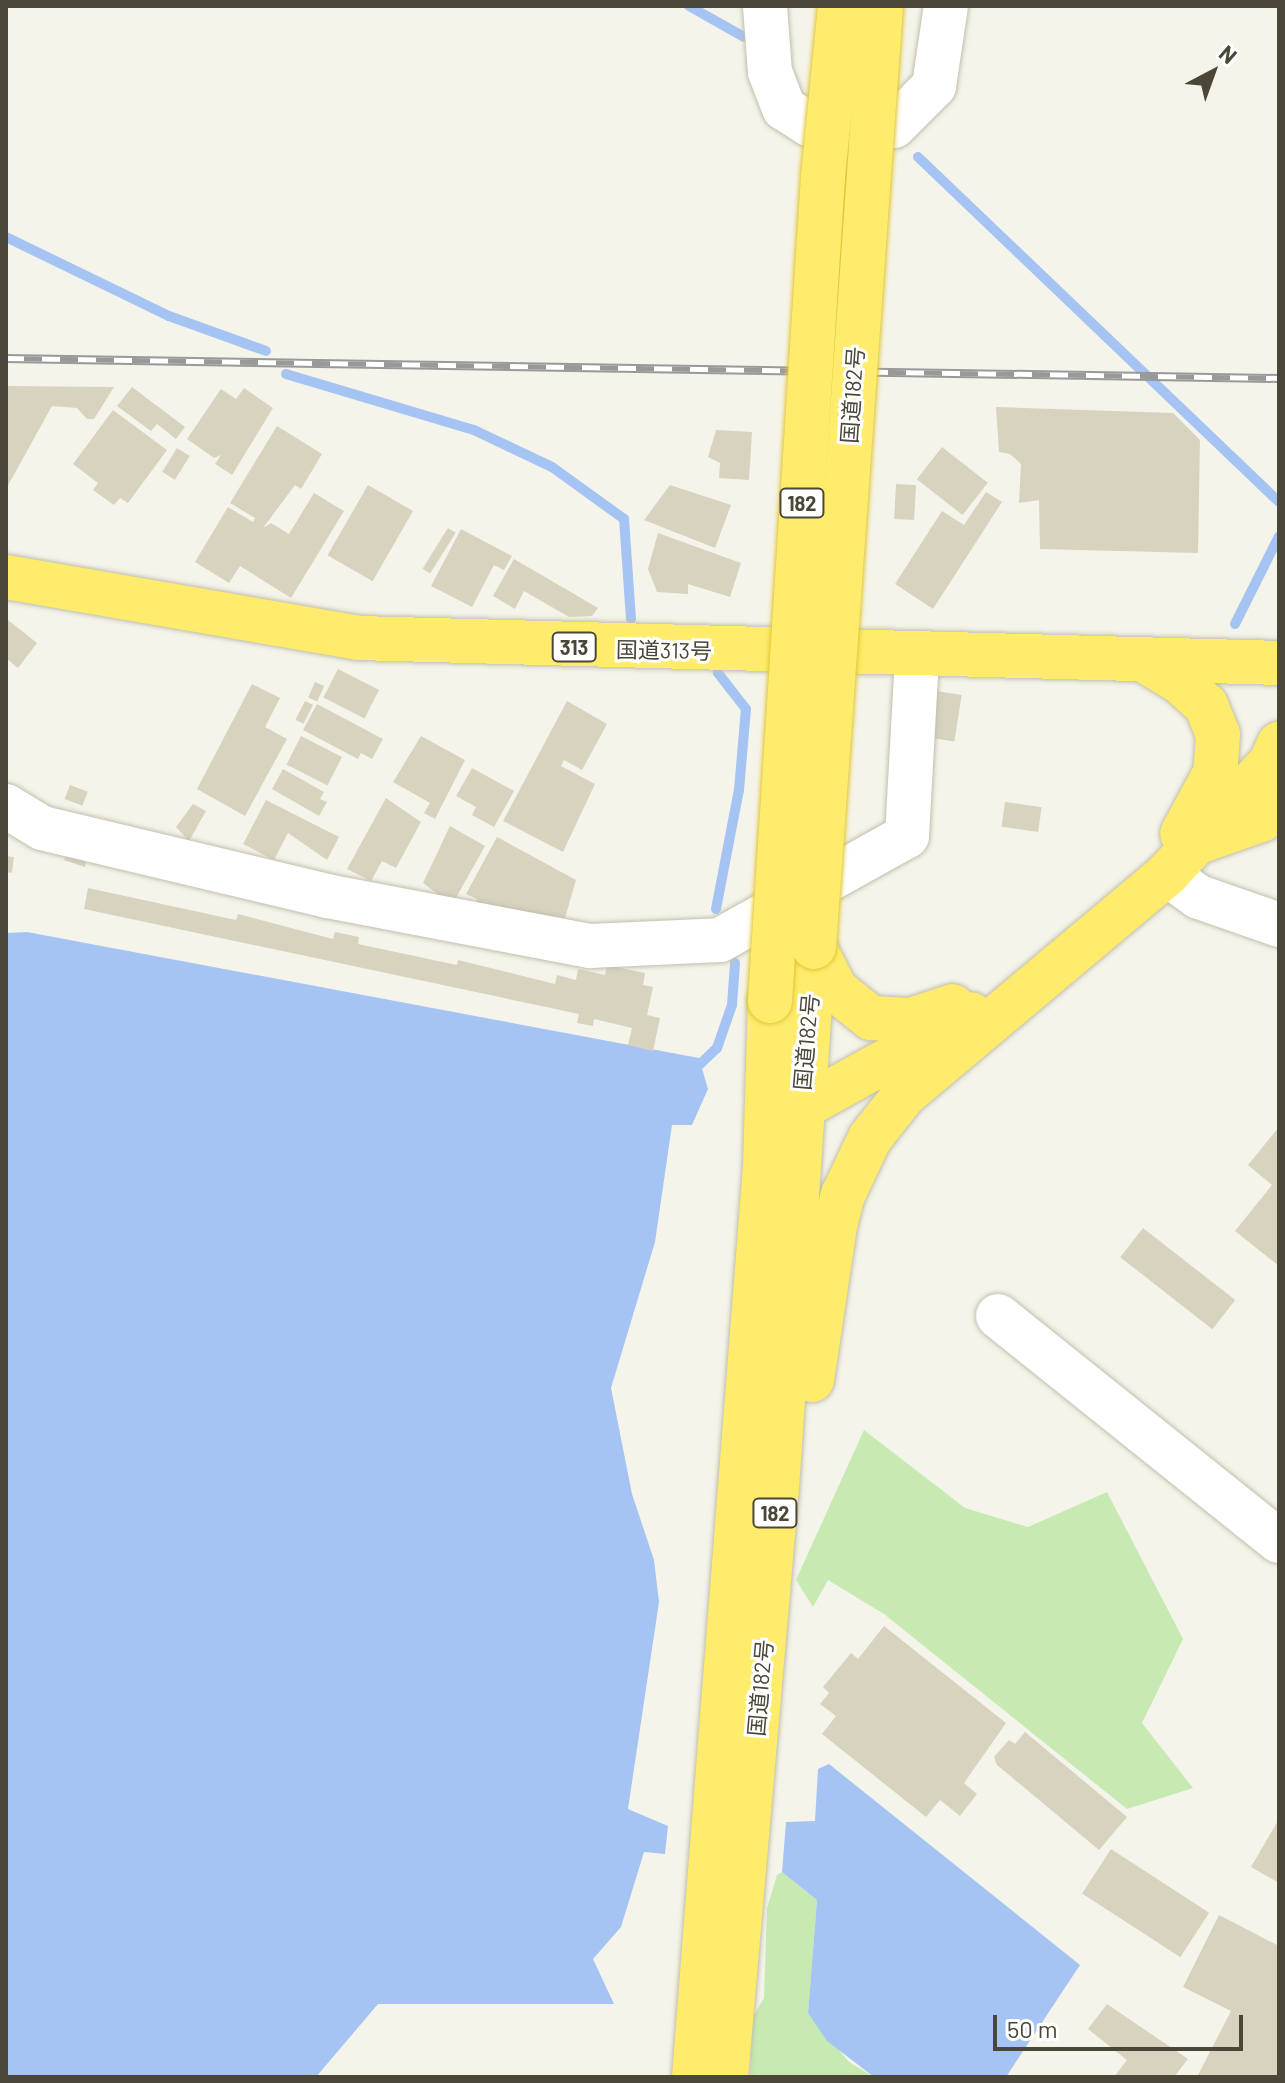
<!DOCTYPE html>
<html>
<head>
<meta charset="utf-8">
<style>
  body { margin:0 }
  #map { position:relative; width:1285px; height:2083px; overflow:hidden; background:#f5f4ea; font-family:Barlow,"Noto Sans JP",sans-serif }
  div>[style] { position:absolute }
  .green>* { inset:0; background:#c6eab2 }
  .water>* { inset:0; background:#a6c4f3 }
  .stream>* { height:10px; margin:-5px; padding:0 5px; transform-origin:5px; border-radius:5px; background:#a6c4f3 }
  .building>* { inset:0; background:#d8d3bf; transform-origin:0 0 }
  .roads { filter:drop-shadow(0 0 2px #c1bfac) drop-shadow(0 0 2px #c1bfac) }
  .minor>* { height:44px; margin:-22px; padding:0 22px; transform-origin:22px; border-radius:22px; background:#fff }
  .highway>* { height:44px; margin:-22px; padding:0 22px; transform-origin:22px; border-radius:22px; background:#ffec6c }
  .rail>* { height:9px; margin-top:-4.5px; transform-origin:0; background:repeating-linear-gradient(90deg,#fff 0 18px,#999 0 36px); box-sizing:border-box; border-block:2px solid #999 }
  .bridges { filter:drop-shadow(0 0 2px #e2c637) drop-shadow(0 0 2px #e2c637) }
  .highway-bridge>* { height:44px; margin:-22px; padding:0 22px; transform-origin:22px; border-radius:22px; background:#ffec6c }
  span { translate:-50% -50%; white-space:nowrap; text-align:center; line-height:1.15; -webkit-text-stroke:6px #fff; paint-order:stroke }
  .shield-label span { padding:2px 6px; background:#fff; border:2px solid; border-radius:6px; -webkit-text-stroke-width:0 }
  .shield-label { font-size:20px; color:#4a4738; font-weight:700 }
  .street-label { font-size:22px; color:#4a4738 }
  .frame { position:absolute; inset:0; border:8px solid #4a4738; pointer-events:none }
  .north { position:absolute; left:1173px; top:32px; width:80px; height:80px; -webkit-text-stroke:6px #fff; paint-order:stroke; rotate:41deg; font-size:22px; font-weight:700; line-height:32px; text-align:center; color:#4a4738 }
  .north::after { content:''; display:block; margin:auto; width:28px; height:36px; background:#4a4738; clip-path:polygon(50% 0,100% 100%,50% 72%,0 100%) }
  .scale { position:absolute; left:993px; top:2015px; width:250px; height:36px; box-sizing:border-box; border:4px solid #4a4738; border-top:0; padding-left:10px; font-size:24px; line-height:28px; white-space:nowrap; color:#4a4738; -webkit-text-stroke:6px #fff; paint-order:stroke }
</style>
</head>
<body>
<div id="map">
  <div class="green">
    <div style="clip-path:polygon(864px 1430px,965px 1508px,1028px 1527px,1107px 1492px,1183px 1639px,1142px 1723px,1193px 1788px,1127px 1809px,884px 1614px,828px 1580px,813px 1607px,796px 1580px)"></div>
    <div style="clip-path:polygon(782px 1872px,817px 1900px,808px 2013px,849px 2062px,874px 2077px,750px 2077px,753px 2017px,764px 1998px,767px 1908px,777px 1875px)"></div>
  </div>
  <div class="water">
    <div style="clip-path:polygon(27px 932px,699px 1058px,708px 1089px,692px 1125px,672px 1125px,655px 1242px,611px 1388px,632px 1494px,654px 1560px,659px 1602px,628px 1809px,668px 1826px,665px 1854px,644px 1852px,621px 1927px,593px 1959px,614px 2004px,378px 2004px,316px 2077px,6px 2077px,6px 933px)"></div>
    <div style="clip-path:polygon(829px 1764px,1080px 1965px,1006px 2077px,874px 2077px,827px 2041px,808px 2013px,817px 1900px,782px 1872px,786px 1822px,815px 1821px,818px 1769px)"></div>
  </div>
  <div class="stream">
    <div style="left:689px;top:6px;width:63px;rotate:29.4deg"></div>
    <div style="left:918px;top:157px;width:499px;rotate:43.7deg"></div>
    <div style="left:6px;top:237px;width:181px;rotate:25.9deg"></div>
    <div style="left:169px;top:316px;width:103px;rotate:19.8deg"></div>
    <div style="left:286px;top:374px;width:196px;rotate:16.6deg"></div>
    <div style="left:474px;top:430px;width:86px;rotate:25.4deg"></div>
    <div style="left:552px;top:467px;width:89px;rotate:35.8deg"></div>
    <div style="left:624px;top:519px;width:100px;rotate:86deg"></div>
    <div style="left:1235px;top:624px;width:98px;rotate:-63.4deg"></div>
    <div style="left:716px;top:909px;width:121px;rotate:-79.1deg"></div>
    <div style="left:739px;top:790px;width:81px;rotate:-85.1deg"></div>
    <div style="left:746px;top:709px;width:46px;rotate:-127.9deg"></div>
    <div style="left:693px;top:1071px;width:33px;rotate:-44deg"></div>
    <div style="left:717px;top:1048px;width:46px;rotate:-70.8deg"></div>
    <div style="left:732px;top:1005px;width:42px;rotate:-85.9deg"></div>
  </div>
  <div class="building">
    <div style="clip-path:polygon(6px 386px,114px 387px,94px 419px,87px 419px,77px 408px,52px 406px,6px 489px)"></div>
    <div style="clip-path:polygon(132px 387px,185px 427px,176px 439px,157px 424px,151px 431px,117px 406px)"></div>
    <div style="clip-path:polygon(244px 388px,273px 408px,232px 475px,215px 464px,221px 455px,214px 458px,187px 439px,221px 389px,236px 399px)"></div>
    <div style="clip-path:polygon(996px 407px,1173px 413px,1200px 440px,1198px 553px,1040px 549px,1039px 500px,1019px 503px,1021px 464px,1010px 454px,999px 452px)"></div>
    <div style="clip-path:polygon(113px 410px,167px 450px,128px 503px,120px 498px,114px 505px,93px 490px,98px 483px,73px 464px)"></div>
    <div style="clip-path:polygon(277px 426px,322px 454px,301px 489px,295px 485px,263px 528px,271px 523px,289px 534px,314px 493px,344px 511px,291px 598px,240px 566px,229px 583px,195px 562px,228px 507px,253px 522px,255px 518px,230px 503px)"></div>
    <div style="clip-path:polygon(716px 430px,752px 432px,749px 480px,719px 478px,720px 463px,708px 457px)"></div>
    <div style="left:942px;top:447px;width:58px;height:41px;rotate:38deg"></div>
    <div style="left:177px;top:448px;width:15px;height:28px;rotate:32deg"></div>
    <div style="left:896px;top:484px;width:20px;height:35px;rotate:3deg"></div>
    <div style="left:368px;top:485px;width:52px;height:81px;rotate:30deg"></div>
    <div style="clip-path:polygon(670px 485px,731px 505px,715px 548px,644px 520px)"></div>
    <div style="clip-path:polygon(986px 492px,1002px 502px,933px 609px,895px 584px,942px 511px,964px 525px)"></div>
    <div style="left:448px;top:528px;width:9px;height:48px;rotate:32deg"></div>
    <div style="clip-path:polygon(461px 529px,512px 556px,504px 570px,494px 565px,472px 607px,431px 586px)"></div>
    <div style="clip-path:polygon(658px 533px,741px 563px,730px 597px,688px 584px,688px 594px,657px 592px,648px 569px)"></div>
    <div style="clip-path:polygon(514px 559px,569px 591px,598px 608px,592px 616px,569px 617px,524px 591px,515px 609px,493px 596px)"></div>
    <div style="clip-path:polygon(8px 620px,37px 643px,18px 668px,6px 658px)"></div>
    <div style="left:338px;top:669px;width:46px;height:32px;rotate:27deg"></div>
    <div style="left:315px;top:682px;width:10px;height:17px;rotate:24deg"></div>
    <div style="clip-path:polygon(252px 684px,280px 698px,265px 727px,287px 739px,245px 816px,197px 789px)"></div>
    <div style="left:936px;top:691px;width:26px;height:47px;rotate:9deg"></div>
    <div style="left:305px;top:701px;width:9px;height:21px;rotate:27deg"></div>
    <div style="clip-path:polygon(567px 701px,607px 724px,582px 770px,564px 760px,561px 766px,595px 784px,563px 852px,503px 821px)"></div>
    <div style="clip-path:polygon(317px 704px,383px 739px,372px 759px,361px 753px,358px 759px,303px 730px)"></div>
    <div style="left:301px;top:736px;width:46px;height:32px;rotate:27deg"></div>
    <div style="clip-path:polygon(421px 736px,465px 760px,435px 819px,424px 813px,430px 803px,393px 782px)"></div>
    <div style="clip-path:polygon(472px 768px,514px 791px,494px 827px,472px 815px,476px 807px,456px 796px)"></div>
    <div style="clip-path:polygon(283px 769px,324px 792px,320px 799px,327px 802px,319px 816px,272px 789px)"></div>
    <div style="left:70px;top:785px;width:19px;height:15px;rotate:21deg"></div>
    <div style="clip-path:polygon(386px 798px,421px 822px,396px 868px,382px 861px,371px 881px,347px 869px)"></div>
    <div style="clip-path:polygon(266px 800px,339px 837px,327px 860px,288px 833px,274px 860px,243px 844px)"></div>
    <div style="left:1005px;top:802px;width:37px;height:25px;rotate:8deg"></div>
    <div style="clip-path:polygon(193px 804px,206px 811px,189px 841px,176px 827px)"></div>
    <div style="clip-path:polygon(450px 826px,485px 846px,452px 905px,423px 883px)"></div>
    <div style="clip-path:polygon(497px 837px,576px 880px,565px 918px,475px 905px,477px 899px,466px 894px)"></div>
    <div style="clip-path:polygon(67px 853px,86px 861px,85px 867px,64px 860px)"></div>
    <div style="left:6px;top:856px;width:8px;height:16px;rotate:7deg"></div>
    <div style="clip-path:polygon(88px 888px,236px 920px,238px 914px,333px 939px,335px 932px,359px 937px,358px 944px,457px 965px,458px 960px,555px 984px,557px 975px,576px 980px,578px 969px,605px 975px,607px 965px,645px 973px,643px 985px,653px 987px,647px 1015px,660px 1018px,653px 1051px,628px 1045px,632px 1028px,594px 1019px,593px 1026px,577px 1023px,579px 1014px,84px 909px)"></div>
    <div style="clip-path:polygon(1279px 1127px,1279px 1266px,1235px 1231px,1272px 1185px,1248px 1165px)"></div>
    <div style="left:1143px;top:1228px;width:117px;height:37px;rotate:38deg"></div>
    <div style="clip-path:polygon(884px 1626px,1006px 1723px,964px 1783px,977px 1794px,960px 1816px,940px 1800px,926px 1817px,822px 1734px,836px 1716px,820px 1704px,829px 1693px,823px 1687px,851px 1653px,858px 1659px)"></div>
    <div style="clip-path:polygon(1025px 1732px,1127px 1817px,1099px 1850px,997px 1765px,994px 1757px,1009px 1740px,1015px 1744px)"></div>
    <div style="clip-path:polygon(1279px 1819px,1279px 1883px,1251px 1867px)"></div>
    <div style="left:1111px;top:1849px;width:117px;height:53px;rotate:33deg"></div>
    <div style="clip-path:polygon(1219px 1915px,1279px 1946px,1279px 2077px,1197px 2077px,1231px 2011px,1183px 1987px)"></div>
    <div style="clip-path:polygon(1107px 2004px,1188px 2059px,1174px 2077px,1114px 2077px,1127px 2060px,1088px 2029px)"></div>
  </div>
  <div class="roads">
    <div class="minor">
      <div style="left:765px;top:6px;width:66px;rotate:85.7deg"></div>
      <div style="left:770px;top:72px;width:39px;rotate:69deg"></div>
      <div style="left:784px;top:108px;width:30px;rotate:33deg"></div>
      <div style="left:809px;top:124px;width:85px;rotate:1.3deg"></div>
      <div style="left:894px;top:126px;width:57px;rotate:-45deg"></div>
      <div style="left:934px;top:86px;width:81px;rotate:-81.5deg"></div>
      <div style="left:6px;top:806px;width:42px;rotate:31.4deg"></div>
      <div style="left:42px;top:828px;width:293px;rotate:13.4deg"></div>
      <div style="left:327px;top:896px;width:268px;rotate:10.8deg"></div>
      <div style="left:590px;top:946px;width:130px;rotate:-2.6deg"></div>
      <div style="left:720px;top:940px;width:214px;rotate:-29.1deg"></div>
      <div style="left:907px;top:836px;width:180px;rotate:-86.8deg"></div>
      <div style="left:1167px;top:874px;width:39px;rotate:36deg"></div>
      <div style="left:1199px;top:897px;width:85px;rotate:19.3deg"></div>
      <div style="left:998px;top:1316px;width:360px;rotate:38.7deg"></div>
    </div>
    <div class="highway">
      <div style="left:6px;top:577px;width:357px;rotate:9.8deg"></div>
      <div style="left:358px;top:638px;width:921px;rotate:1.55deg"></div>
      <div style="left:1147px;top:662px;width:37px;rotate:31deg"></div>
      <div style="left:1179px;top:681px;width:36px;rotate:42deg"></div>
      <div style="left:1206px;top:705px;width:31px;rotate:68deg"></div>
      <div style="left:1218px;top:734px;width:39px;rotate:94deg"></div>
      <div style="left:1215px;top:773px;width:69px;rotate:118.4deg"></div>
      <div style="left:1201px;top:841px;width:64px;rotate:-19.3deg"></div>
      <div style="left:1261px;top:820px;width:23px;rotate:-38deg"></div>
      <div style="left:814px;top:947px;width:48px;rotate:62.9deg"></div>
      <div style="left:836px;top:990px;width:45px;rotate:38.7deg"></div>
      <div style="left:871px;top:1018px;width:40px;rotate:2.9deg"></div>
      <div style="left:911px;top:1020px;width:44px;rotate:-18.4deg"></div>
      <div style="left:780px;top:1106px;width:21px;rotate:5deg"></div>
      <div style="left:801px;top:1108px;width:194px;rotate:-28.9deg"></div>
      <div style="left:812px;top:1380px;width:156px;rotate:-81.5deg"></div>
      <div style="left:835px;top:1226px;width:32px;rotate:-76deg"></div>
      <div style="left:843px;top:1195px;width:63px;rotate:-64.7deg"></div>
      <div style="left:870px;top:1138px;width:55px;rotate:-51.7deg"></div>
      <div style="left:904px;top:1095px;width:344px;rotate:-40deg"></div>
      <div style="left:1167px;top:874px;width:153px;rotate:-47.1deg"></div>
      <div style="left:1271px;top:762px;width:20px;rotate:-66deg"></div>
      <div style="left:694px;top:2077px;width:913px;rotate:-85.54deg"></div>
      <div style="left:765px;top:1167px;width:166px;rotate:-88.3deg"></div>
      <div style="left:726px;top:2077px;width:591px;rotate:-85.05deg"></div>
      <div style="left:777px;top:1488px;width:542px;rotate:-86.09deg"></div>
    </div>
  </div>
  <div class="rail">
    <div style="left:6px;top:358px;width:1273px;rotate:0.9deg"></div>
  </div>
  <div class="bridges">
    <div class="highway-bridge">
      <div style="left:814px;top:947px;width:943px;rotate:-85.93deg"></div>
      <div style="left:770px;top:1001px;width:826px;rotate:-86.32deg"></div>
      <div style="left:823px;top:177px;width:172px;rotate:-84.3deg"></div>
    </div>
  </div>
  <div class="shield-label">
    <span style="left:802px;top:503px">182</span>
    <span style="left:574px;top:647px">313</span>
    <span style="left:775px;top:1513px">182</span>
  </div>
  <div class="street-label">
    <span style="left:852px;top:395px;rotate:-86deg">国道182号</span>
    <span style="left:664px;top:650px;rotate:1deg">国道313号</span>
    <span style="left:806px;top:1042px;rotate:-85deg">国道182号</span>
    <span style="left:760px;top:1688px;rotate:-85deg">国道182号</span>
  </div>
  <div class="frame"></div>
  <div class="north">N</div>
  <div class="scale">50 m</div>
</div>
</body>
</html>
